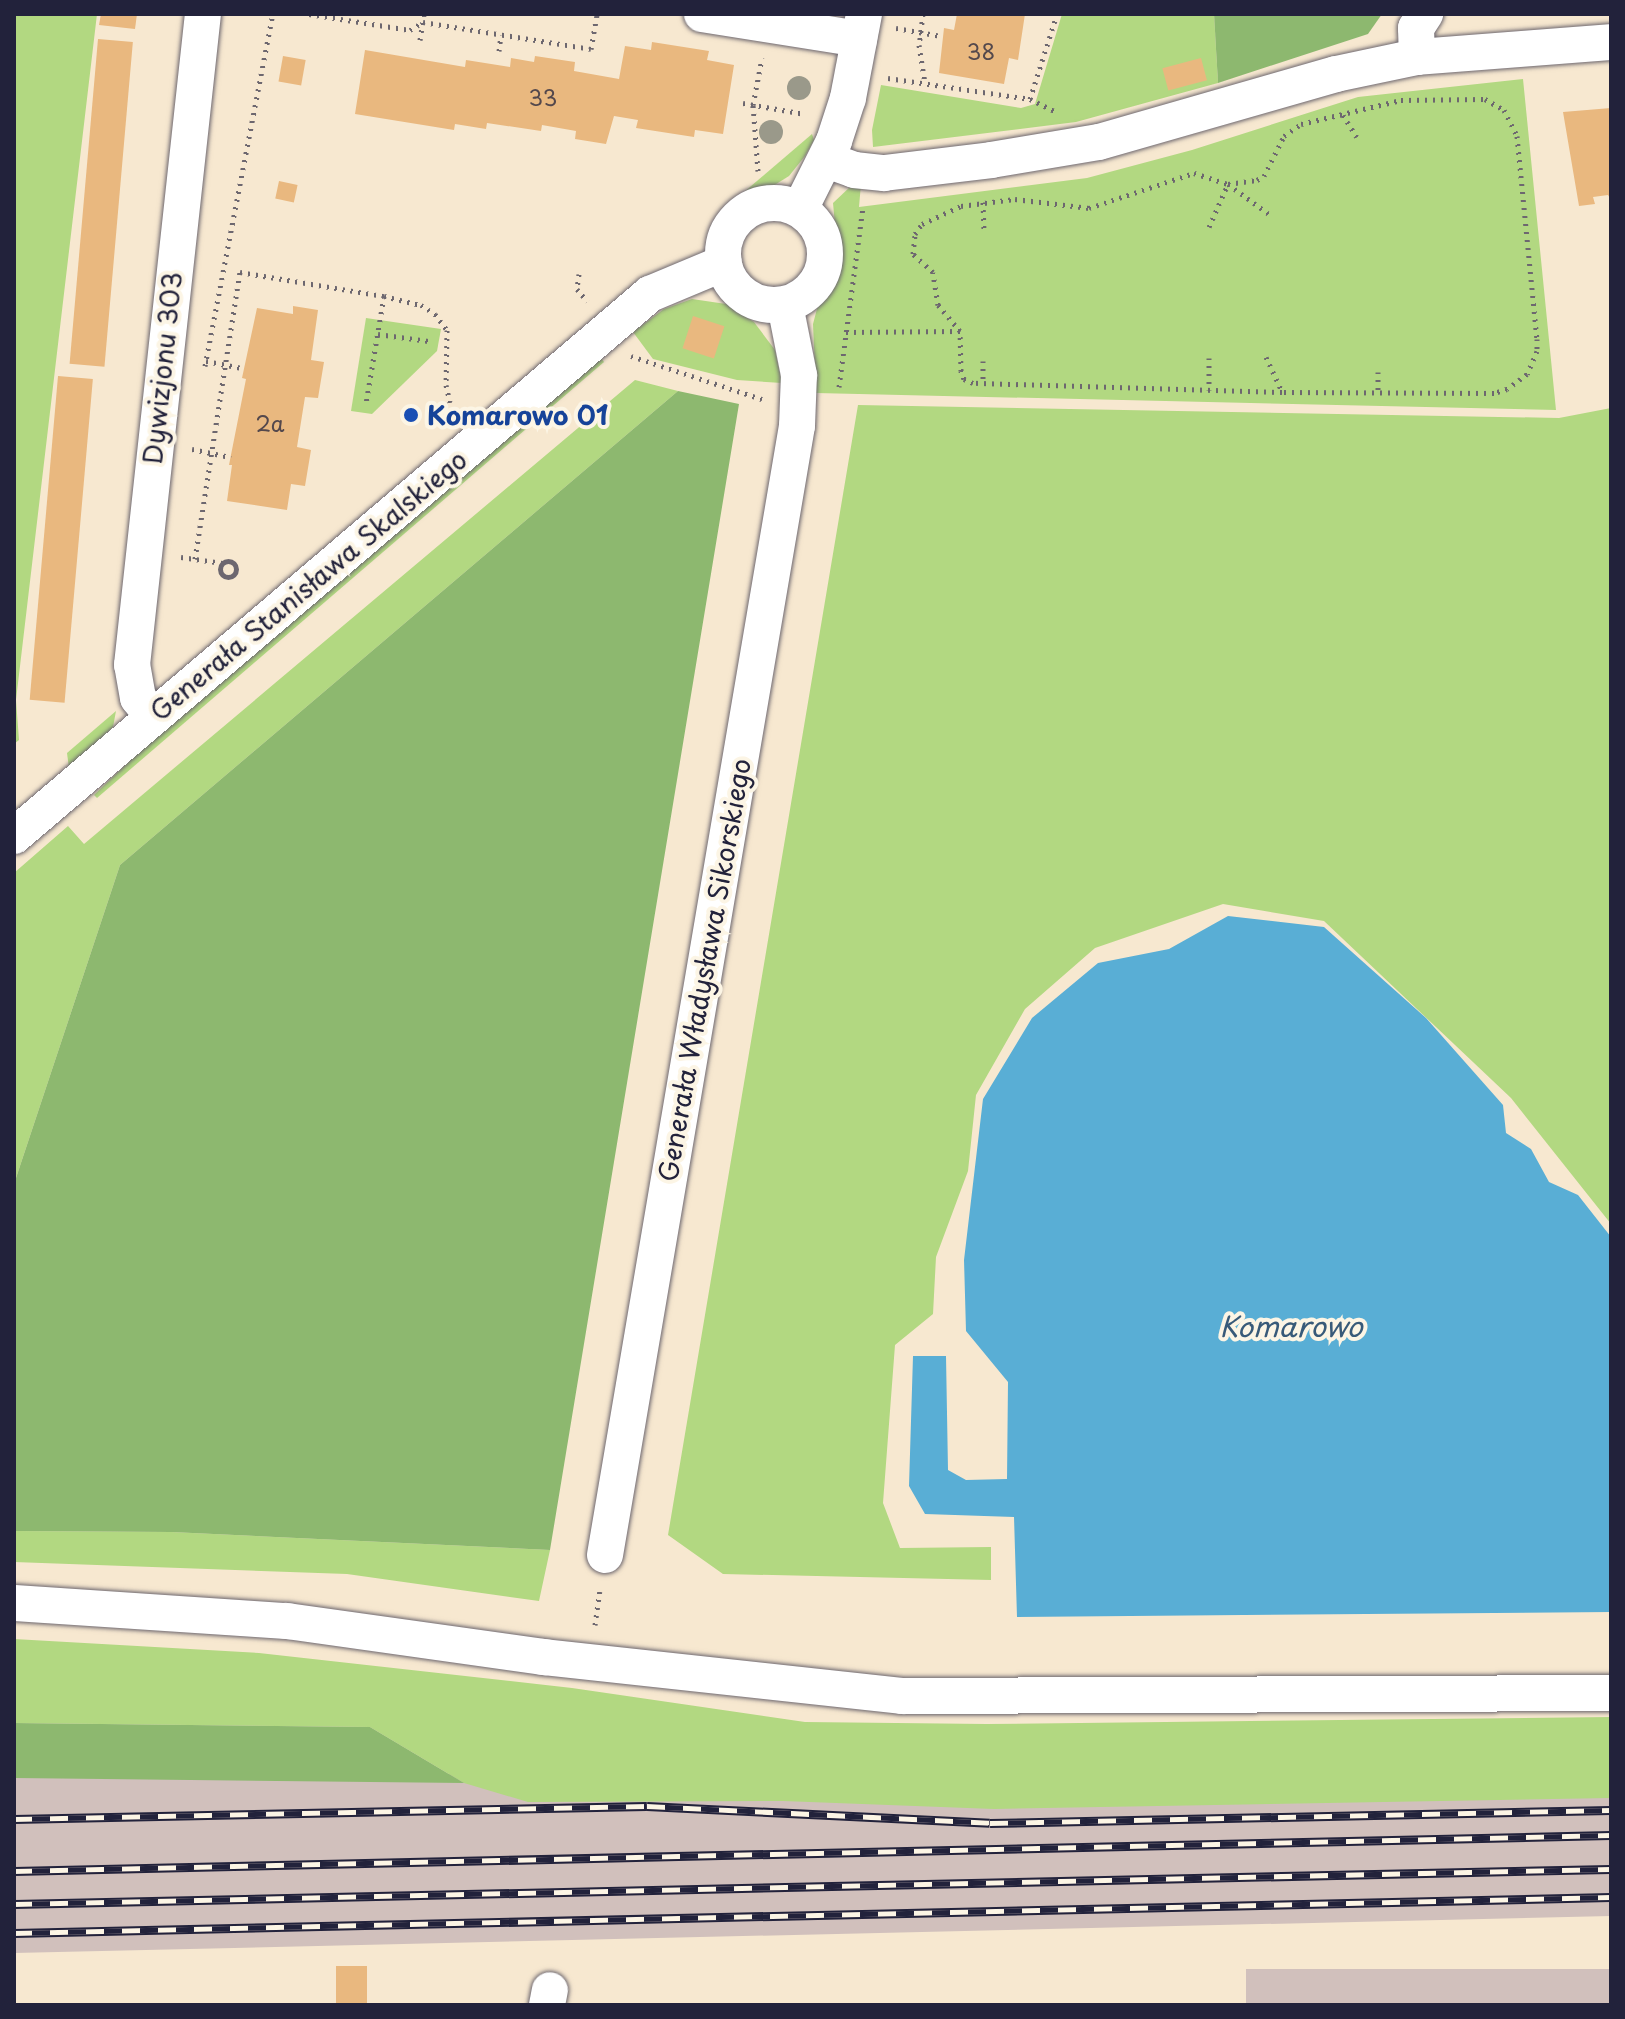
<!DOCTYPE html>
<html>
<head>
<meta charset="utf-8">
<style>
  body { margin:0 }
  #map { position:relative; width:1625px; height:2019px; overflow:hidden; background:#f7e8d0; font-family:"Playpen Sans",sans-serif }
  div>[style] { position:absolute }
  .industrial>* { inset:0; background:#d1c0bc; transform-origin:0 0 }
  .green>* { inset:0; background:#b2d881 }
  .forest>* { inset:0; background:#8db86f }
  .water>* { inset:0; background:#59aed5 }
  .building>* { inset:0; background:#e9b87f; transform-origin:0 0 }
  .path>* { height:5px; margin-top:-2.5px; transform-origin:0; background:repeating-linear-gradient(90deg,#6d676f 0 2px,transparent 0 8px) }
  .path>.ring { margin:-2.5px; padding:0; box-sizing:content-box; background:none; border:5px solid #6d676f; border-radius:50% }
  .roads { filter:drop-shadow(0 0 2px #6d676f) drop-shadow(0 0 2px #6d676f) }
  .minor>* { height:36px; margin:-18px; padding:0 18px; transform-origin:18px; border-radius:18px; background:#fff }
  .minor>.ring { margin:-18px; padding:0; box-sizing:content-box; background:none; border:36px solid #fff; border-radius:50% }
  .rail>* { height:9px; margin-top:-4.5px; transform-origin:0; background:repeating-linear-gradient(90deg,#fcf5e5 0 18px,#22223b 0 36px); box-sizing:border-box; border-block:2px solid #22223b }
  .trees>* { width:24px; height:24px; margin:-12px; border-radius:50%; background:#9a998a }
  .dots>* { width:22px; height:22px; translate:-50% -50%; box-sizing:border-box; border:4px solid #fcf5e5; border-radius:50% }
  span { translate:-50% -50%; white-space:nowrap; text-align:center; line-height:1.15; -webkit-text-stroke:8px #fcf5e5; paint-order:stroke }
  .number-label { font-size:22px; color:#54484c }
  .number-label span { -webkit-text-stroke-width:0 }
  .street-label { font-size:26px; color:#22223b }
  .transit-label { font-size:26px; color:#164399; font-weight:700 }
  .left { translate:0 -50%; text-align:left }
  .water-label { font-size:28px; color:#385a79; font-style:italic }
  .frame { position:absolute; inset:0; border:16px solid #22223b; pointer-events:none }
</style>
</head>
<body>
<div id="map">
  <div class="industrial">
    <div style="clip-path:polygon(14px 1767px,1611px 1793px,1611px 1916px,14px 1953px)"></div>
    <div style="left:1246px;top:1969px;width:365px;height:36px"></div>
  </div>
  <div class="green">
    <div style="clip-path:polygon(14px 14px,97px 14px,16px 700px,19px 740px,14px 744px)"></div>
    <div style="clip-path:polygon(1062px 14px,1214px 14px,1218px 83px,1076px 122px,873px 147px,872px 130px,881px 85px,1021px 108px,1035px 104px)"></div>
    <div style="clip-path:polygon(1523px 79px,1556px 410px,816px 393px,813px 324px,818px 305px,834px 278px,838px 257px,833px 203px,851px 186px,861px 184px,859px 207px,1087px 178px,1192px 150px,1358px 97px)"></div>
    <div style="clip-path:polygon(812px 134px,814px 140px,805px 156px,789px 176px,773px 186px,744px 192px)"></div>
    <div style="clip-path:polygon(692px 299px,726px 304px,754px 322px,775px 350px,782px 383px,737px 380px,653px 359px,633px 332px,664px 309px)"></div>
    <div style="clip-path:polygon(366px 318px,441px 329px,437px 351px,372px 414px,351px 411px)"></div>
    <div style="clip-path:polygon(601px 358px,604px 362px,97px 798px,94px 795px,136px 755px)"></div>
    <div style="clip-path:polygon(635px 380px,678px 391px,120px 865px,14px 1184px,14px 873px,68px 826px,84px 844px)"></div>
    <div style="clip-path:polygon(858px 405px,1559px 418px,1611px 408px,1611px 1224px,1511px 1098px,1324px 921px,1223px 904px,1095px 948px,1025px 1009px,976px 1095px,968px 1171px,936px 1257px,933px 1314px,895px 1345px,883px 1503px,900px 1548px,991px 1547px,991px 1580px,723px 1574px,668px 1535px)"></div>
    <div style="clip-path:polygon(116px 711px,113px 727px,69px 768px,67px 753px)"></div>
    <div style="clip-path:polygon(14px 1531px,171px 1532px,550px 1550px,539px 1601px,347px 1574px,14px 1562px)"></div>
    <div style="clip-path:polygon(14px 1639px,259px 1653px,572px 1688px,805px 1722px,986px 1724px,1611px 1717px,1611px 1798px,994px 1809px,783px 1801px,528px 1802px,464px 1783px,370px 1727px,14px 1723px)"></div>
  </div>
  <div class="forest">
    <div style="clip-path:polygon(1214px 14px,1382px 14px,1368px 34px,1218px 83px)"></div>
    <div style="clip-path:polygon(678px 391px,739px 404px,550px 1550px,171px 1532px,14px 1531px,14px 1184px,120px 865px)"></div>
    <div style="clip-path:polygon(14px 1723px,370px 1727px,464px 1783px,14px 1778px)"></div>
  </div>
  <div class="water">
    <div style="clip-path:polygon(1228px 916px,1324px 927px,1426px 1018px,1503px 1105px,1506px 1133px,1531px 1149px,1549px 1182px,1578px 1195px,1611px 1237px,1611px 1612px,1017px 1617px,1014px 1517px,925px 1514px,909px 1486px,913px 1356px,946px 1356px,948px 1470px,966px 1480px,1007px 1479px,1008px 1382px,966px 1331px,964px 1260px,983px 1099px,1032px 1018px,1098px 963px,1169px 949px)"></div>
  </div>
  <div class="building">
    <div style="clip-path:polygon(101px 14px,137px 14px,135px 29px,99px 25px)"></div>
    <div style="clip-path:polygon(957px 14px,1025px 14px,1018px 60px,1009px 58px,1004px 84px,939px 73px,944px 28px,954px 30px)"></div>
    <div style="left:98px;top:39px;width:35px;height:326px;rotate:5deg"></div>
    <div style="clip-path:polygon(652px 42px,709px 51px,707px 60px,734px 65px,723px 134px,695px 130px,694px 137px,636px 128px,638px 120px,614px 116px,606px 144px,575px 139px,576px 131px,542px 125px,541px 131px,487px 123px,486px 129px,455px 124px,454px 130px,355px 114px,365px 50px,465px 67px,466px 60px,510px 67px,511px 58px,534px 62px,535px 56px,575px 62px,574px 71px,619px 79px,625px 46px,651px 50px)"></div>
    <div style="left:283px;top:56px;width:23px;height:26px;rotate:10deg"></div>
    <div style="left:1201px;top:58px;width:23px;height:40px;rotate:75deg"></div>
    <div style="clip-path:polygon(1611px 108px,1611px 200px,1608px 195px,1593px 197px,1595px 204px,1579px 206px,1563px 112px)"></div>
    <div style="left:279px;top:181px;width:19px;height:18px;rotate:12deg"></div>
    <div style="clip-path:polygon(293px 306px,318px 310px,311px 360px,324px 362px,318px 398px,305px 397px,297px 447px,311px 450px,305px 486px,291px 484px,287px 510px,227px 501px,232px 465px,229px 465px,246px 379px,242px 378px,257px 308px,293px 314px)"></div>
    <div style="left:693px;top:316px;width:33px;height:34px;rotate:18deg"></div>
    <div style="left:58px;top:376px;width:35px;height:325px;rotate:5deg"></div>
    <div style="left:336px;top:1966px;width:31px;height:39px"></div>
  </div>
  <div class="path">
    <div style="left:309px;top:14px;width:102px;rotate:9deg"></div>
    <div style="left:410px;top:30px;width:15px;rotate:-32deg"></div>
    <div style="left:423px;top:22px;width:170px;rotate:9.1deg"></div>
    <div style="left:591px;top:49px;width:36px;rotate:-80deg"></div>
    <div style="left:923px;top:14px;width:31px;rotate:97deg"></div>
    <div style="left:919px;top:45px;width:39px;rotate:81deg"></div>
    <div style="left:896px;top:28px;width:46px;rotate:10.1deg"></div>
    <div style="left:420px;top:40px;width:26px;rotate:-81deg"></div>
    <div style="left:499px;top:51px;width:16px;rotate:-83deg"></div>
    <div style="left:888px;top:78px;width:144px;rotate:8.4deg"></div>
    <div style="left:1030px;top:99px;width:89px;rotate:-72.4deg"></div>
    <div style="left:1030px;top:99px;width:30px;rotate:26deg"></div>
    <div style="left:1485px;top:99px;width:22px;rotate:30deg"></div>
    <div style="left:1504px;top:110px;width:29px;rotate:63deg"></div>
    <div style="left:1517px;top:136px;width:204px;rotate:84.4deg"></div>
    <div style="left:1537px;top:339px;width:12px;rotate:90deg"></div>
    <div style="left:1537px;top:351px;width:25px;rotate:113deg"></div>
    <div style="left:1527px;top:374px;width:25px;rotate:143deg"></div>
    <div style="left:1507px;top:389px;width:14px;rotate:163deg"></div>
    <div style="left:1494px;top:393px;width:212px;rotate:-179.7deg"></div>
    <div style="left:1282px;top:392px;width:309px;rotate:-178.3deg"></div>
    <div style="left:973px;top:383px;width:10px;rotate:-156deg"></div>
    <div style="left:964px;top:379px;width:9px;rotate:-111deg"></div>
    <div style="left:961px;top:371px;width:40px;rotate:-91.4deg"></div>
    <div style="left:960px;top:331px;width:34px;rotate:-130deg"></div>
    <div style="left:938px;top:305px;width:33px;rotate:-99deg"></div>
    <div style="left:933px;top:272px;width:27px;rotate:-138deg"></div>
    <div style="left:913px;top:254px;width:20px;rotate:-84deg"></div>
    <div style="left:915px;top:234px;width:12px;rotate:-55deg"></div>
    <div style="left:922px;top:224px;width:43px;rotate:-24.8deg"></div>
    <div style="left:961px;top:206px;width:54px;rotate:-7.4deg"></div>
    <div style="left:1015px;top:199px;width:75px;rotate:6.9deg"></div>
    <div style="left:1089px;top:208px;width:111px;rotate:-18.4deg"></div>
    <div style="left:1194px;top:173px;width:36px;rotate:18deg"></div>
    <div style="left:1228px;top:184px;width:29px;rotate:-8deg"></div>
    <div style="left:1257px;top:180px;width:8px;rotate:-30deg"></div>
    <div style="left:1264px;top:176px;width:45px;rotate:-63.4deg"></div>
    <div style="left:1284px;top:136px;width:21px;rotate:-35deg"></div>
    <div style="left:1301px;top:124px;width:103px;rotate:-13.5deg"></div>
    <div style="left:1401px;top:100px;width:84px;rotate:-0.7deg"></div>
    <div style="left:743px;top:103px;width:63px;rotate:10.1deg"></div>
    <div style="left:1343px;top:115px;width:26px;rotate:58deg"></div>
    <div style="left:758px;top:171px;width:66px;rotate:-94.3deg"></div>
    <div style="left:753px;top:105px;width:48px;rotate:-79.2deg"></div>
    <div style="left:983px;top:202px;width:28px;rotate:88deg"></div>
    <div style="left:1209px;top:227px;width:47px;rotate:-66.2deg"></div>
    <div style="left:1228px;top:184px;width:52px;rotate:36.4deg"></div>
    <div style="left:579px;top:274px;width:15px;rotate:98deg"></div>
    <div style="left:577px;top:289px;width:16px;rotate:50deg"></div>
    <div style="left:384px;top:296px;width:38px;rotate:14deg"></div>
    <div style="left:421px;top:305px;width:17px;rotate:33deg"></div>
    <div style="left:435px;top:314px;width:20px;rotate:53deg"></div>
    <div style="left:447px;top:330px;width:55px;rotate:91deg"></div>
    <div style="left:446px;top:385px;width:18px;rotate:77deg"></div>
    <div style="left:846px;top:332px;width:114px;rotate:-0.5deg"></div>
    <div style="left:378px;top:334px;width:51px;rotate:7.8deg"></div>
    <div style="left:631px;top:356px;width:138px;rotate:18.2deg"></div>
    <div style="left:1266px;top:357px;width:38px;rotate:65deg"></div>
    <div style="left:1209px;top:358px;width:32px;rotate:90deg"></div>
    <div style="left:206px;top:361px;width:38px;rotate:11deg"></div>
    <div style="left:983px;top:361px;width:23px;rotate:90deg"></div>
    <div style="left:205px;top:366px;width:359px;rotate:-79.1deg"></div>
    <div style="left:1378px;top:372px;width:20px;rotate:90deg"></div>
    <div style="left:839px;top:387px;width:182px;rotate:-82.4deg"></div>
    <div style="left:192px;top:449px;width:40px;rotate:12deg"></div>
    <div style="left:181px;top:557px;width:42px;rotate:8.1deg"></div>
    <div style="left:195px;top:559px;width:291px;rotate:-81.1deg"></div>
    <div style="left:240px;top:272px;width:146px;rotate:9.5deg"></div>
    <div style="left:384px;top:296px;width:109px;rotate:99.5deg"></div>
    <div class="ring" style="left:220px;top:561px;width:11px;height:11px"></div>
    <div style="left:595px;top:1625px;width:34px;rotate:-82deg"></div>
  </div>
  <div class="roads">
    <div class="minor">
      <div style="left:702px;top:14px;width:159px;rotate:9deg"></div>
      <div style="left:1417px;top:57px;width:29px;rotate:-92deg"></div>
      <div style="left:1416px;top:28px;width:17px;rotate:-57deg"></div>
      <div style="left:827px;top:160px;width:29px;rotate:20deg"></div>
      <div style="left:854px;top:170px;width:30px;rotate:6deg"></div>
      <div style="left:884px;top:173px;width:108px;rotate:-6.9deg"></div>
      <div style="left:991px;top:160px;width:109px;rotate:-9.5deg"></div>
      <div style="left:1099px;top:142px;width:247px;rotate:-16deg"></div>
      <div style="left:1336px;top:74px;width:83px;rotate:-11.9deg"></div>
      <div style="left:1417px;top:57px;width:195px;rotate:-4.4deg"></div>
      <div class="ring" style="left:723px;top:203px;width:66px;height:66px"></div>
      <div style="left:800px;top:209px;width:76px;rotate:-63.4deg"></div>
      <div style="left:834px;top:141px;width:45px;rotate:-72deg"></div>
      <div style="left:848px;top:98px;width:86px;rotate:-79.2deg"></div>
      <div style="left:153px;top:717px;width:24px;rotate:-128deg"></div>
      <div style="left:138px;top:698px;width:34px;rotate:-100deg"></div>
      <div style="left:132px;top:665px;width:655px;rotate:-83.78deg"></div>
      <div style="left:14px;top:836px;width:836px;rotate:-40.44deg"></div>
      <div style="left:650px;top:294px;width:80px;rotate:-22.7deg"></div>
      <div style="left:605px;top:1555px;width:1145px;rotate:-80.35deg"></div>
      <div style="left:797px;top:426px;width:51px;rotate:-87.8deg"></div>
      <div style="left:799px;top:375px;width:71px;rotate:-101.3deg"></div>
      <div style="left:14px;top:1603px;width:274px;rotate:3.8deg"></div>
      <div style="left:287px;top:1621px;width:260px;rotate:8deg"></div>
      <div style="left:544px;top:1657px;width:360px;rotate:6.2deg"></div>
      <div style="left:902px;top:1696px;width:709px;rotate:-0.24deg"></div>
      <div style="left:547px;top:2005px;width:15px;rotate:-79deg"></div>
    </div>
  </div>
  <div class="rail">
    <div style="left:14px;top:1819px;width:633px;rotate:-1.18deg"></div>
    <div style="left:647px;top:1806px;width:343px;rotate:2.8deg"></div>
    <div style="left:990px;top:1823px;width:621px;rotate:-1.2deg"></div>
    <div style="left:14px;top:1871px;width:1597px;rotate:-1.29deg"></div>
    <div style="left:14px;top:1904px;width:1597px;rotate:-1.26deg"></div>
    <div style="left:14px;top:1933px;width:1597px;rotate:-1.29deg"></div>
  </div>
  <div class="trees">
    <div style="left:799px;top:88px"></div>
    <div style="left:771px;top:132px"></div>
  </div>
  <div class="dots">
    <div style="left:411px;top:415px;background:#1a4fb4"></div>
  </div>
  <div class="number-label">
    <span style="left:981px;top:51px">38</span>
    <span style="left:543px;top:97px">33</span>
    <span style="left:270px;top:423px">2a</span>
  </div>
  <div class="street-label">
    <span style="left:162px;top:368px;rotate:-84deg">Dywizjonu 303</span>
    <span style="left:308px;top:585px;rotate:-40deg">Generała Stanisława Skalskiego</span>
    <span style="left:704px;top:970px;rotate:-80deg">Generała Władysława Sikorskiego</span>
  </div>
  <div class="transit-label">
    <span class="left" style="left:427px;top:415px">Komarowo 01</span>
  </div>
  <div class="water-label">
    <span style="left:1291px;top:1326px">Komarowo</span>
  </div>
  <div class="frame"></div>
</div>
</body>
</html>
